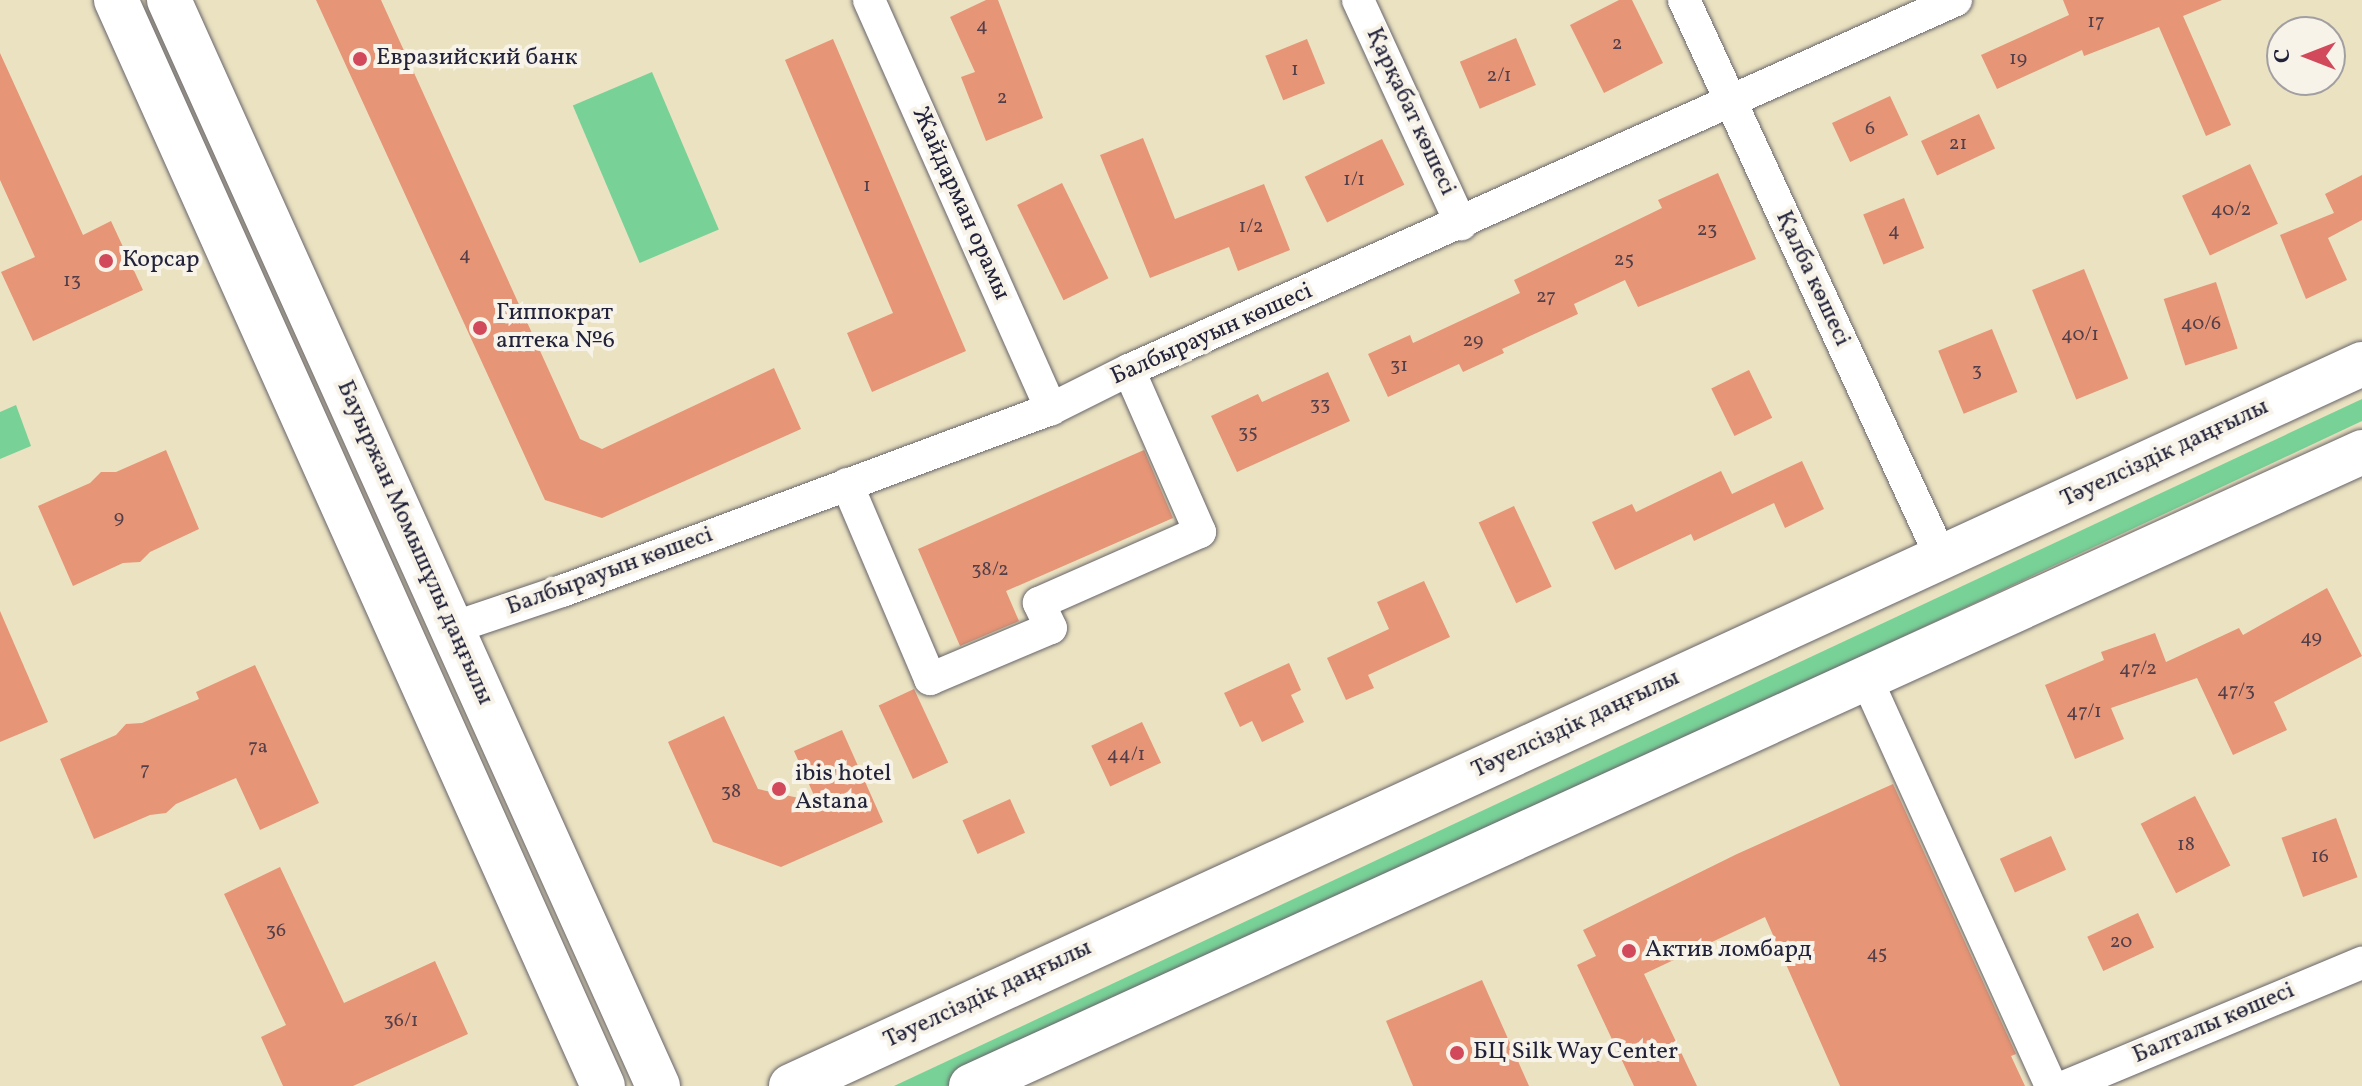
<!DOCTYPE html>
<html>
<head>
<meta charset="utf-8">
<style>
  body { margin:0 }
  #map { position:relative; width:2362px; height:1086px; overflow:hidden; background:#ebe2c1; font-family:Vollkorn,serif }
  div>[style] { position:absolute }
  .green>* { inset:0; background:#78d197; transform-origin:0 0 }
  .building>* { inset:0; background:#e69577; transform-origin:0 0 }
  .roads { filter:drop-shadow(0 0 2px #68656a) drop-shadow(0 0 2px #68656a) }
  .street>* { height:32px; margin:-16px; padding:0 16px; transform-origin:16px; border-radius:16px; background:#fff }
  .secondary>* { height:44px; margin:-22px; padding:0 22px; transform-origin:22px; border-radius:22px; background:#fff }
  .dots>* { width:22px; height:22px; translate:-50% -50%; box-sizing:border-box; border:4px solid #f7f3e8; border-radius:50% }
  span { translate:-50% -50%; white-space:nowrap; text-align:center; line-height:1.15; -webkit-text-stroke:8px #f7f3e8; paint-order:stroke }
  .number-label { font-size:20px; color:#533f4a }
  .number-label span { -webkit-text-stroke-width:0 }
  .poi-label { font-size:24px; color:#22223b }
  .left { translate:0 -50%; text-align:left }
  .street-label { font-size:24px; color:#22223b }
  .north { position:absolute; left:2266px; top:16px; width:80px; height:80px; box-sizing:border-box; background:#f7f3e8; border:2px solid #a29fa3; border-radius:50%; rotate:270deg; font-size:22px; font-weight:700; line-height:32px; text-align:center; color:#22223b }
  .north::after { content:''; display:block; margin:auto; width:28px; height:36px; background:#d1495b; clip-path:polygon(50% 0,100% 100%,50% 72%,0 100%) }
</style>
</head>
<body>
<div id="map">
  <div class="green">
    <div style="left:652px;top:72px;width:171px;height:86px;rotate:67deg"></div>
    <div style="clip-path:polygon(2362px 399px,2362px 421px,947px 1086px,894px 1086px)"></div>
    <div style="clip-path:polygon(16px 405px,31px 446px,0 459px,0 412px)"></div>
  </div>
  <div class="building">
    <div style="clip-path:polygon(316px 0,381px 0,580px 439px,602px 449px,774px 368px,801px 429px,602px 518px,545px 500px)"></div>
    <div style="clip-path:polygon(986px 0,998px 0,1043px 118px,986px 141px,961px 77px,975px 72px,950px 17px)"></div>
    <div style="clip-path:polygon(1619px 0,1632px 0,1663px 63px,1604px 93px,1570px 25px)"></div>
    <div style="clip-path:polygon(2063px 0,2222px 0,2183px 16px,2231px 125px,2206px 136px,2159px 27px,2084px 56px,2082px 50px,1997px 89px,1981px 55px,2069px 15px)"></div>
    <div style="left:1516px;top:38px;width:51px;height:61px;rotate:67deg"></div>
    <div style="clip-path:polygon(833px 39px,966px 351px,872px 392px,847px 333px,893px 313px,785px 60px)"></div>
    <div style="left:1307px;top:39px;width:48px;height:45px;rotate:68deg"></div>
    <div style="clip-path:polygon(0 53px,83px 235px,111px 221px,143px 290px,33px 341px,1px 272px,35px 257px,0 180px)"></div>
    <div style="left:1890px;top:96px;width:43px;height:64px;rotate:65deg"></div>
    <div style="left:1979px;top:114px;width:38px;height:64px;rotate:65deg"></div>
    <div style="clip-path:polygon(1143px 138px,1175px 219px,1264px 184px,1290px 250px,1238px 271px,1229px 247px,1150px 278px,1100px 155px)"></div>
    <div style="left:1382px;top:139px;width:51px;height:86px;rotate:64deg"></div>
    <div style="left:2250px;top:164px;width:66px;height:75px;rotate:65deg"></div>
    <div style="clip-path:polygon(1718px 173px,1756px 259px,1638px 307px,1625px 280px,1574px 304px,1578px 314px,1502px 349px,1504px 353px,1463px 372px,1459px 364px,1388px 397px,1368px 354px,1410px 335px,1413px 343px,1520px 293px,1514px 280px,1662px 208px,1658px 200px)"></div>
    <div style="clip-path:polygon(2362px 175px,2362px 220px,2328px 238px,2347px 280px,2306px 299px,2280px 235px,2334px 213px,2325px 194px)"></div>
    <div style="left:1062px;top:183px;width:106px;height:50px;rotate:64deg"></div>
    <div style="left:1904px;top:198px;width:54px;height:44px;rotate:68deg"></div>
    <div style="left:2084px;top:269px;width:118px;height:56px;rotate:68deg"></div>
    <div style="left:2216px;top:282px;width:70px;height:55px;rotate:72deg"></div>
    <div style="left:1992px;top:329px;width:68px;height:58px;rotate:68deg"></div>
    <div style="left:1749px;top:370px;width:53px;height:42px;rotate:64deg"></div>
    <div style="clip-path:polygon(1328px 372px,1350px 421px,1237px 472px,1211px 416px,1258px 394px,1262px 402px)"></div>
    <div style="clip-path:polygon(166px 450px,199px 529px,150px 552px,140px 562px,123px 563px,73px 586px,38px 506px,90px 483px,101px 472px,116px 472px)"></div>
    <div style="clip-path:polygon(1144px 450px,1173px 518px,1006px 591px,1019px 621px,960px 646px,918px 549px)"></div>
    <div style="clip-path:polygon(1802px 461px,1824px 509px,1785px 528px,1774px 503px,1694px 541px,1691px 534px,1615px 570px,1592px 522px,1632px 504px,1636px 512px,1721px 471px,1732px 494px)"></div>
    <div style="left:1514px;top:506px;width:89px;height:39px;rotate:65deg"></div>
    <div style="clip-path:polygon(1424px 581px,1450px 637px,1368px 675px,1374px 688px,1346px 700px,1327px 658px,1389px 629px,1377px 602px)"></div>
    <div style="clip-path:polygon(2327px 588px,2362px 656px,2274px 702px,2287px 730px,2233px 755px,2197px 678px,2111px 708px,2124px 739px,2075px 759px,2045px 685px,2104px 660px,2101px 652px,2155px 633px,2166px 662px,2239px 628px,2243px 635px)"></div>
    <div style="clip-path:polygon(0 611px,48px 722px,0 742px)"></div>
    <div style="clip-path:polygon(1289px 663px,1301px 690px,1291px 695px,1304px 722px,1262px 742px,1252px 721px,1240px 727px,1224px 693px)"></div>
    <div style="clip-path:polygon(255px 665px,319px 803px,260px 830px,236px 778px,176px 804px,166px 813px,150px 815px,94px 839px,60px 759px,116px 735px,126px 724px,142px 723px,199px 699px,196px 692px)"></div>
    <div style="left:914px;top:689px;width:81px;height:39px;rotate:65deg"></div>
    <div style="clip-path:polygon(724px 716px,758px 789px,817px 802px,794px 751px,842px 730px,883px 822px,781px 867px,713px 842px,668px 742px)"></div>
    <div style="left:1142px;top:722px;width:45px;height:56px;rotate:65deg"></div>
    <div style="clip-path:polygon(1893px 784px,2016px 1054px,2011px 1056px,2025px 1086px,1840px 1086px,1765px 917px,1644px 974px,1697px 1086px,1634px 1086px,1577px 965px,1596px 956px,1583px 930px,1737px 854px)"></div>
    <div style="left:2195px;top:796px;width:78px;height:61px;rotate:63deg"></div>
    <div style="left:1010px;top:799px;width:37px;height:52px;rotate:66deg"></div>
    <div style="left:2336px;top:818px;width:63px;height:58px;rotate:70deg"></div>
    <div style="left:2051px;top:836px;width:37px;height:56px;rotate:66deg"></div>
    <div style="clip-path:polygon(280px 867px,344px 1003px,435px 961px,468px 1034px,353px 1086px,283px 1086px,261px 1037px,286px 1025px,224px 894px)"></div>
    <div style="left:2138px;top:913px;width:38px;height:56px;rotate:65deg"></div>
    <div style="clip-path:polygon(1482px 980px,1529px 1086px,1413px 1086px,1386px 1021px)"></div>
  </div>
  <div class="roads">
    <div class="street">
      <div style="left:869px;top:0;width:448px;rotate:66deg"></div>
      <div style="left:1358px;top:0;width:247px;rotate:65.3deg"></div>
      <div style="left:1684px;top:0;width:613px;rotate:65.23deg"></div>
      <div style="left:847px;top:484px;width:212px;rotate:66.9deg"></div>
      <div style="left:930px;top:679px;width:131px;rotate:-22.9deg"></div>
      <div style="left:1051px;top:628px;width:28px;rotate:-116deg"></div>
      <div style="left:1039px;top:603px;width:176px;rotate:-23.8deg"></div>
      <div style="left:1200px;top:532px;width:177px;rotate:-113.7deg"></div>
      <div style="left:452px;top:628px;width:116px;rotate:-18.6deg"></div>
      <div style="left:562px;top:591px;width:522px;rotate:-20.41deg"></div>
      <div style="left:1051px;top:409px;width:87px;rotate:-26.6deg"></div>
      <div style="left:1129px;top:370px;width:906px;rotate:-24.1deg"></div>
      <div style="left:1866px;top:678px;width:448px;rotate:65.6deg"></div>
      <div style="left:2066px;top:1086px;width:321px;rotate:-22.6deg"></div>
    </div>
    <div class="secondary">
      <div style="left:116px;top:0;width:1190px;rotate:65.85deg"></div>
      <div style="left:169px;top:0;width:1191px;rotate:65.76deg"></div>
      <div style="left:791px;top:1086px;width:1729px;rotate:-24.68deg"></div>
      <div style="left:971px;top:1086px;width:1529px;rotate:-24.5deg"></div>
    </div>
  </div>
  <div class="dots">
    <div style="left:360px;top:59px;background:#d1495b"></div>
    <div style="left:106px;top:261px;background:#d1495b"></div>
    <div style="left:480px;top:328px;background:#d1495b"></div>
    <div style="left:779px;top:789px;background:#d1495b"></div>
    <div style="left:1629px;top:951px;background:#d1495b"></div>
    <div style="left:1457px;top:1053px;background:#d1495b"></div>
  </div>
  <div class="number-label">
    <span style="left:2096px;top:22px">17</span>
    <span style="left:982px;top:26px">4</span>
    <span style="left:1617px;top:44px">2</span>
    <span style="left:2018px;top:59px">19</span>
    <span style="left:1295px;top:70px">1</span>
    <span style="left:1499px;top:76px">2/1</span>
    <span style="left:1002px;top:98px">2</span>
    <span style="left:1870px;top:129px">6</span>
    <span style="left:1958px;top:144px">21</span>
    <span style="left:1354px;top:180px">1/1</span>
    <span style="left:867px;top:186px">1</span>
    <span style="left:2231px;top:210px">40/2</span>
    <span style="left:1251px;top:227px">1/2</span>
    <span style="left:1707px;top:230px">23</span>
    <span style="left:1894px;top:231px">4</span>
    <span style="left:465px;top:255px">4</span>
    <span style="left:1624px;top:260px">25</span>
    <span style="left:72px;top:281px">13</span>
    <span style="left:1546px;top:297px">27</span>
    <span style="left:2201px;top:324px">40/6</span>
    <span style="left:2080px;top:335px">40/1</span>
    <span style="left:1473px;top:341px">29</span>
    <span style="left:1399px;top:366px">31</span>
    <span style="left:1977px;top:371px">3</span>
    <span style="left:1320px;top:405px">33</span>
    <span style="left:1248px;top:433px">35</span>
    <span style="left:119px;top:518px">9</span>
    <span style="left:990px;top:570px">38/2</span>
    <span style="left:2311px;top:638px">49</span>
    <span style="left:2138px;top:669px">47/2</span>
    <span style="left:2236px;top:691px">47/3</span>
    <span style="left:2084px;top:712px">47/1</span>
    <span style="left:258px;top:747px">7а</span>
    <span style="left:1126px;top:755px">44/1</span>
    <span style="left:145px;top:770px">7</span>
    <span style="left:731px;top:792px">38</span>
    <span style="left:2186px;top:845px">18</span>
    <span style="left:2320px;top:857px">16</span>
    <span style="left:276px;top:931px">36</span>
    <span style="left:2121px;top:942px">20</span>
    <span style="left:1877px;top:954px">45</span>
    <span style="left:401px;top:1021px">36/1</span>
  </div>
  <div class="poi-label">
    <span class="left" style="left:376px;top:59px">Евразийский банк</span>
    <span class="left" style="left:122px;top:261px">Корсар</span>
    <span class="left" style="left:496px;top:328px">Гиппократ<br>аптека №6</span>
    <span class="left" style="left:795px;top:789px">ibis hotel<br>Astana</span>
    <span class="left" style="left:1645px;top:951px">Актив ломбард</span>
    <span class="left" style="left:1473px;top:1053px">БЦ Silk Way Center</span>
  </div>
  <div class="street-label">
    <span style="left:1410px;top:112px;rotate:65deg">Қарқабат көшесі</span>
    <span style="left:960px;top:204px;rotate:66deg">Жайдарман орамы</span>
    <span style="left:1812px;top:279px;rotate:65deg">Қалба көшесі</span>
    <span style="left:1212px;top:335px;rotate:-24deg">Балбырауын көшесі</span>
    <span style="left:2165px;top:454px;rotate:-25deg">Тәуелсіздік даңғылы</span>
    <span style="left:414px;top:543px;rotate:66deg">Бауыржан Момышұлы даңғылы</span>
    <span style="left:610px;top:572px;rotate:-20deg">Балбырауын көшесі</span>
    <span style="left:1576px;top:725px;rotate:-25deg">Тәуелсіздік даңғылы</span>
    <span style="left:988px;top:995px;rotate:-25deg">Тәуелсіздік даңғылы</span>
    <span style="left:2214px;top:1024px;rotate:-23deg">Балталы көшесі</span>
  </div>
  <div class="north">С</div>
</div>
</body>
</html>
